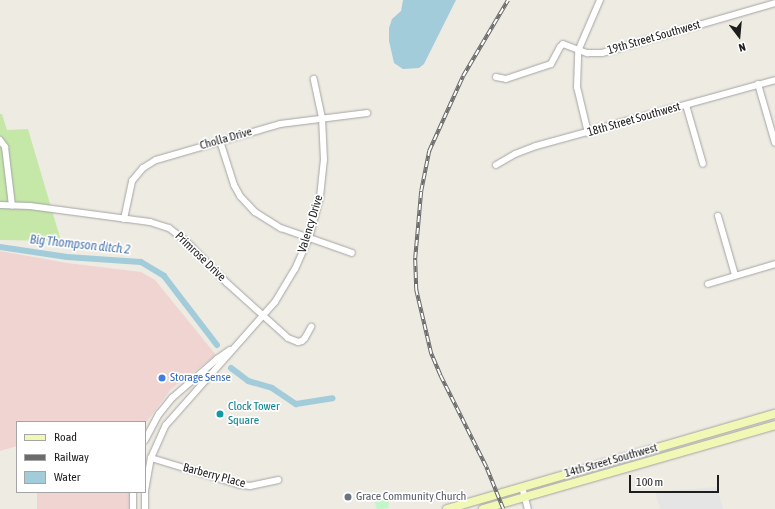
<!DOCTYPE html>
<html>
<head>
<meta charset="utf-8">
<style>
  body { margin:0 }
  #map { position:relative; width:775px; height:509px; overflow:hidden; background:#eeebe2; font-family:"Asap Condensed",sans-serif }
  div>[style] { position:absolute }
  .commercial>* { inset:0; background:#efd4d2; transform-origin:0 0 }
  .grass>* { inset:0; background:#c5e8a9 }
  .park>* { inset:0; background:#bff8c6 }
  .parking>* { inset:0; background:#e5e5e5 }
  .water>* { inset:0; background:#a3ccdb }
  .canal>* { height:6px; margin:-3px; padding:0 3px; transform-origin:3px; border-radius:3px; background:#a3ccdb }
  .roads { filter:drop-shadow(0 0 1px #a4a4a4) drop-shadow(0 0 1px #a4a4a4) }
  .street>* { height:6px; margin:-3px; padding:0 3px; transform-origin:3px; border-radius:3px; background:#fff }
  .secondary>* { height:8px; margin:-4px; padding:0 4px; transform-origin:4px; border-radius:4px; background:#f1f8b6 }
  .rail>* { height:3.5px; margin-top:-1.75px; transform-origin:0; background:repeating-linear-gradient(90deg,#fff 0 6px,#6b6b6b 0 12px); box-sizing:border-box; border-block:1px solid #6b6b6b }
  .dots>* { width:11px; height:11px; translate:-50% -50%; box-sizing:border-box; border:2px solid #fff; border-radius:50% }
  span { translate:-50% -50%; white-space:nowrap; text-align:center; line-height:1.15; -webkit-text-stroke:3.5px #fff; paint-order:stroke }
  .street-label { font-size:12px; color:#1d1d1d }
  .shop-label { font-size:12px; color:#366cbe }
  .left { translate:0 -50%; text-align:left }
  .culture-label { font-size:12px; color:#0d838f }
  .worship-label { font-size:12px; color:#5b616d }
  .water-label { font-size:13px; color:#4b76aa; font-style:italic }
  .legend { position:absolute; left:16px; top:421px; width:130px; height:72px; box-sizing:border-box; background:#fff; border:1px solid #a5a5a5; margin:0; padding:5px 7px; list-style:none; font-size:12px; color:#1d1d1d }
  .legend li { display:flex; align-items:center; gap:8px; height:20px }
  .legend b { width:20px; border:1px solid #a5a5a5 }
  .north { position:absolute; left:719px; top:16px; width:40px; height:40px; -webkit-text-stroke:3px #fff; paint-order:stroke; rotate:164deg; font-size:11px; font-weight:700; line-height:16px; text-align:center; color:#1d1d1d }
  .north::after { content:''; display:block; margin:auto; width:14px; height:18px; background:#1d1d1d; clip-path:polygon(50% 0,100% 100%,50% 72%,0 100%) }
  .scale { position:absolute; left:629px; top:475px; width:90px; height:18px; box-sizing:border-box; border:2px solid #1d1d1d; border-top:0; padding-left:5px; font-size:12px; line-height:14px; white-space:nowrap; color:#1d1d1d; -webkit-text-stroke:3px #fff; paint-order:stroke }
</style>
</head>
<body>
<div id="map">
  <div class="commercial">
    <div style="clip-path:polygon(0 251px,67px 263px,141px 272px,155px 280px,216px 355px,171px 389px,145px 424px,145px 422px,17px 422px,17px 446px,0 451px)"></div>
    <div style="left:37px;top:492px;width:93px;height:18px"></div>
  </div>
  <div class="grass">
    <div style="clip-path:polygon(0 114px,2px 114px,7px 130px,28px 129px,61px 241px,0 240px)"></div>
  </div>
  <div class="park">
    <div style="clip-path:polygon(374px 495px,384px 497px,389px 503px,388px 508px,377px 509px,373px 497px)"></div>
  </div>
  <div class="parking">
    <div style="clip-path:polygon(717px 487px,723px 509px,660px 509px,655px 492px)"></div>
  </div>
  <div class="water">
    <div style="clip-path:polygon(403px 0,456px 0,424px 64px,419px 68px,403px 69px,394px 63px,389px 41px,389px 28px,392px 19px,401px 11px)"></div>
  </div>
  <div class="canal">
    <div style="left:0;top:247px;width:68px;rotate:8.5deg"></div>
    <div style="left:67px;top:257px;width:74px;rotate:3.9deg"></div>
    <div style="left:141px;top:262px;width:27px;rotate:31deg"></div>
    <div style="left:164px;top:276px;width:87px;rotate:52.5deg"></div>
    <div style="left:231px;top:368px;width:21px;rotate:37deg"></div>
    <div style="left:248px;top:381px;width:25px;rotate:16deg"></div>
    <div style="left:272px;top:388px;width:29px;rotate:34deg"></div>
    <div style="left:296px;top:404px;width:37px;rotate:-9deg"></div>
  </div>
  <div class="roads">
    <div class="street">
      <div style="left:496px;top:77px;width:10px;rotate:11deg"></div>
      <div style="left:506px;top:79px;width:47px;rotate:-18.4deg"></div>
      <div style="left:551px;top:64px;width:19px;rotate:-62deg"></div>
      <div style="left:560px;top:47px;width:4px;rotate:-45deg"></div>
      <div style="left:563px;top:44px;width:26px;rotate:21deg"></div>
      <div style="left:587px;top:53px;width:15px"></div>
      <div style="left:602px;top:53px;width:180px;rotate:-16.1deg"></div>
      <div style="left:758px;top:84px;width:61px;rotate:73.9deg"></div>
      <div style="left:686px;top:105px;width:61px;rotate:73.9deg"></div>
      <div style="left:588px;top:133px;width:47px;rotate:-103.4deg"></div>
      <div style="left:577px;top:87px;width:36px;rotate:-88deg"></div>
      <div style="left:578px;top:51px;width:56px;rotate:-66.7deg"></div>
      <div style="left:0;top:140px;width:9px;rotate:54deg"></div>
      <div style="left:5px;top:147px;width:59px;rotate:83.2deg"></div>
      <div style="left:220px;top:141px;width:46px;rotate:72.3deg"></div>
      <div style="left:234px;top:185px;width:13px;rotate:61deg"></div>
      <div style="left:240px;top:196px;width:22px;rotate:47deg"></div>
      <div style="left:255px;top:212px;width:31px;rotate:32deg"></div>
      <div style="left:281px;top:228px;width:75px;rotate:19.4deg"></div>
      <div style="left:496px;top:165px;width:22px;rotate:-30deg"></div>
      <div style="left:515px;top:154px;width:22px;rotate:-21deg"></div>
      <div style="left:536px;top:146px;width:248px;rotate:-15.4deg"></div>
      <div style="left:0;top:205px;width:30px;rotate:2deg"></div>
      <div style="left:30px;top:206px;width:121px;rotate:7.6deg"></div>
      <div style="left:150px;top:222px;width:20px;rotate:18deg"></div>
      <div style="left:169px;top:228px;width:23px;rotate:38deg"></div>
      <div style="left:187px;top:242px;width:57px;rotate:45.7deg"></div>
      <div style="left:227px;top:283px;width:82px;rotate:42deg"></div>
      <div style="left:288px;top:338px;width:11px;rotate:22deg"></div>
      <div style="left:298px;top:342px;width:4px;rotate:-14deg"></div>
      <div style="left:302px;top:341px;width:4px;rotate:-45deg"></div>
      <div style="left:305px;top:338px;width:13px;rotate:-61deg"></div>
      <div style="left:718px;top:216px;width:61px;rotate:73.9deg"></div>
      <div style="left:124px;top:219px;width:39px;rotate:-78deg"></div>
      <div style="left:132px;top:181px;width:17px;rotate:-50deg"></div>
      <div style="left:143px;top:168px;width:15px;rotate:-32deg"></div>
      <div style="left:156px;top:160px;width:129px;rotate:-16.2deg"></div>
      <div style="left:280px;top:124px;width:88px;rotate:-7.2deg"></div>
      <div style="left:708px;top:284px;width:70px;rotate:-16.6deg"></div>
      <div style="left:145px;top:440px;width:30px;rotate:-62deg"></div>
      <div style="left:159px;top:414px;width:21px;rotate:-51deg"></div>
      <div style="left:172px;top:398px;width:60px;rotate:-40.9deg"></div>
      <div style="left:217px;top:359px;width:16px;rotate:-35deg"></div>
      <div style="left:151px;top:458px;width:94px;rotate:16.7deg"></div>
      <div style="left:241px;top:485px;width:9px;rotate:6deg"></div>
      <div style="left:250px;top:486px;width:29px;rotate:-12deg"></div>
      <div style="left:522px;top:487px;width:23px;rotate:75deg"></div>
      <div style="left:133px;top:492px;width:17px;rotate:90deg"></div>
      <div style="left:145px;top:509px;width:18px;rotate:-90deg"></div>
      <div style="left:145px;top:491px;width:34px;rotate:-80deg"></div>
      <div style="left:151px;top:458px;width:36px;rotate:-66deg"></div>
      <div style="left:166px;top:425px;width:164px;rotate:-48.5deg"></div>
      <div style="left:275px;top:302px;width:39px;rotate:-59deg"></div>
      <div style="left:295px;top:269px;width:34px;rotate:-66deg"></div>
      <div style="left:309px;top:238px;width:42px;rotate:-75deg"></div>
      <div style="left:320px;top:197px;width:37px;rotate:-84deg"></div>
      <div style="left:324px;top:160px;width:42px;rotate:-92.7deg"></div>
      <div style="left:322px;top:118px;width:40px;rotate:-102deg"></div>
    </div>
    <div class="secondary">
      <div style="left:447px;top:509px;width:341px;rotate:-16.2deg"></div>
      <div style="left:483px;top:509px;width:304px;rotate:-16deg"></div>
    </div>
  </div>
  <div class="rail">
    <div style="left:503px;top:509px;width:45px;rotate:-112deg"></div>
    <div style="left:486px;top:467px;width:103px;rotate:-116.6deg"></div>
    <div style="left:440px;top:375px;width:23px;rotate:-113deg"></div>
    <div style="left:431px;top:354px;width:66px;rotate:-103.2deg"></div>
    <div style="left:416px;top:290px;width:32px;rotate:-92deg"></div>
    <div style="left:415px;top:258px;width:67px;rotate:-84.9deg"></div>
    <div style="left:421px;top:191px;width:41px;rotate:-78.7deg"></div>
    <div style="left:429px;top:151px;width:82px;rotate:-65.6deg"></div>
    <div style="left:463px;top:76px;width:88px;rotate:-59.4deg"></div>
  </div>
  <div class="dots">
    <div style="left:162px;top:378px;background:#3f7fe0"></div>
    <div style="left:220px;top:414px;background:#0f9aa8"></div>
    <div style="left:348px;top:497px;background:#6b7280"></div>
  </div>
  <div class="street-label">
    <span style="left:654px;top:38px;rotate:-16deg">19th Street Southwest</span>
    <span style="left:634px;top:120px;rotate:-16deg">18th Street Southwest</span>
    <span style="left:226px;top:139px;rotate:-16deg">Cholla Drive</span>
    <span style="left:311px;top:224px;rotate:-73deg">Valency Drive</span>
    <span style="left:200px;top:257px;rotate:44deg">Primrose Drive</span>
    <span style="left:611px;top:461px;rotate:-16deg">14th Street Southwest</span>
    <span style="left:214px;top:476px;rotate:15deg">Barberry Place</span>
  </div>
  <div class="shop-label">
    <span class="left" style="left:170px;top:378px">Storage Sense</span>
  </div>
  <div class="culture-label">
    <span class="left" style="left:228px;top:414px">Clock Tower<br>Square</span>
  </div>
  <div class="worship-label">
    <span class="left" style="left:356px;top:497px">Grace Community Church</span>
  </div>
  <div class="water-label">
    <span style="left:80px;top:245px;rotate:6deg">Big Thompson ditch 2</span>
  </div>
  <ul class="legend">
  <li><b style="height:5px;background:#f1f8b6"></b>Road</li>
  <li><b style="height:5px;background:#6b6b6b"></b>Railway</li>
  <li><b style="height:11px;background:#a3ccdb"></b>Water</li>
  </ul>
  <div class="north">N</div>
  <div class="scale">100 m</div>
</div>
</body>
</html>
